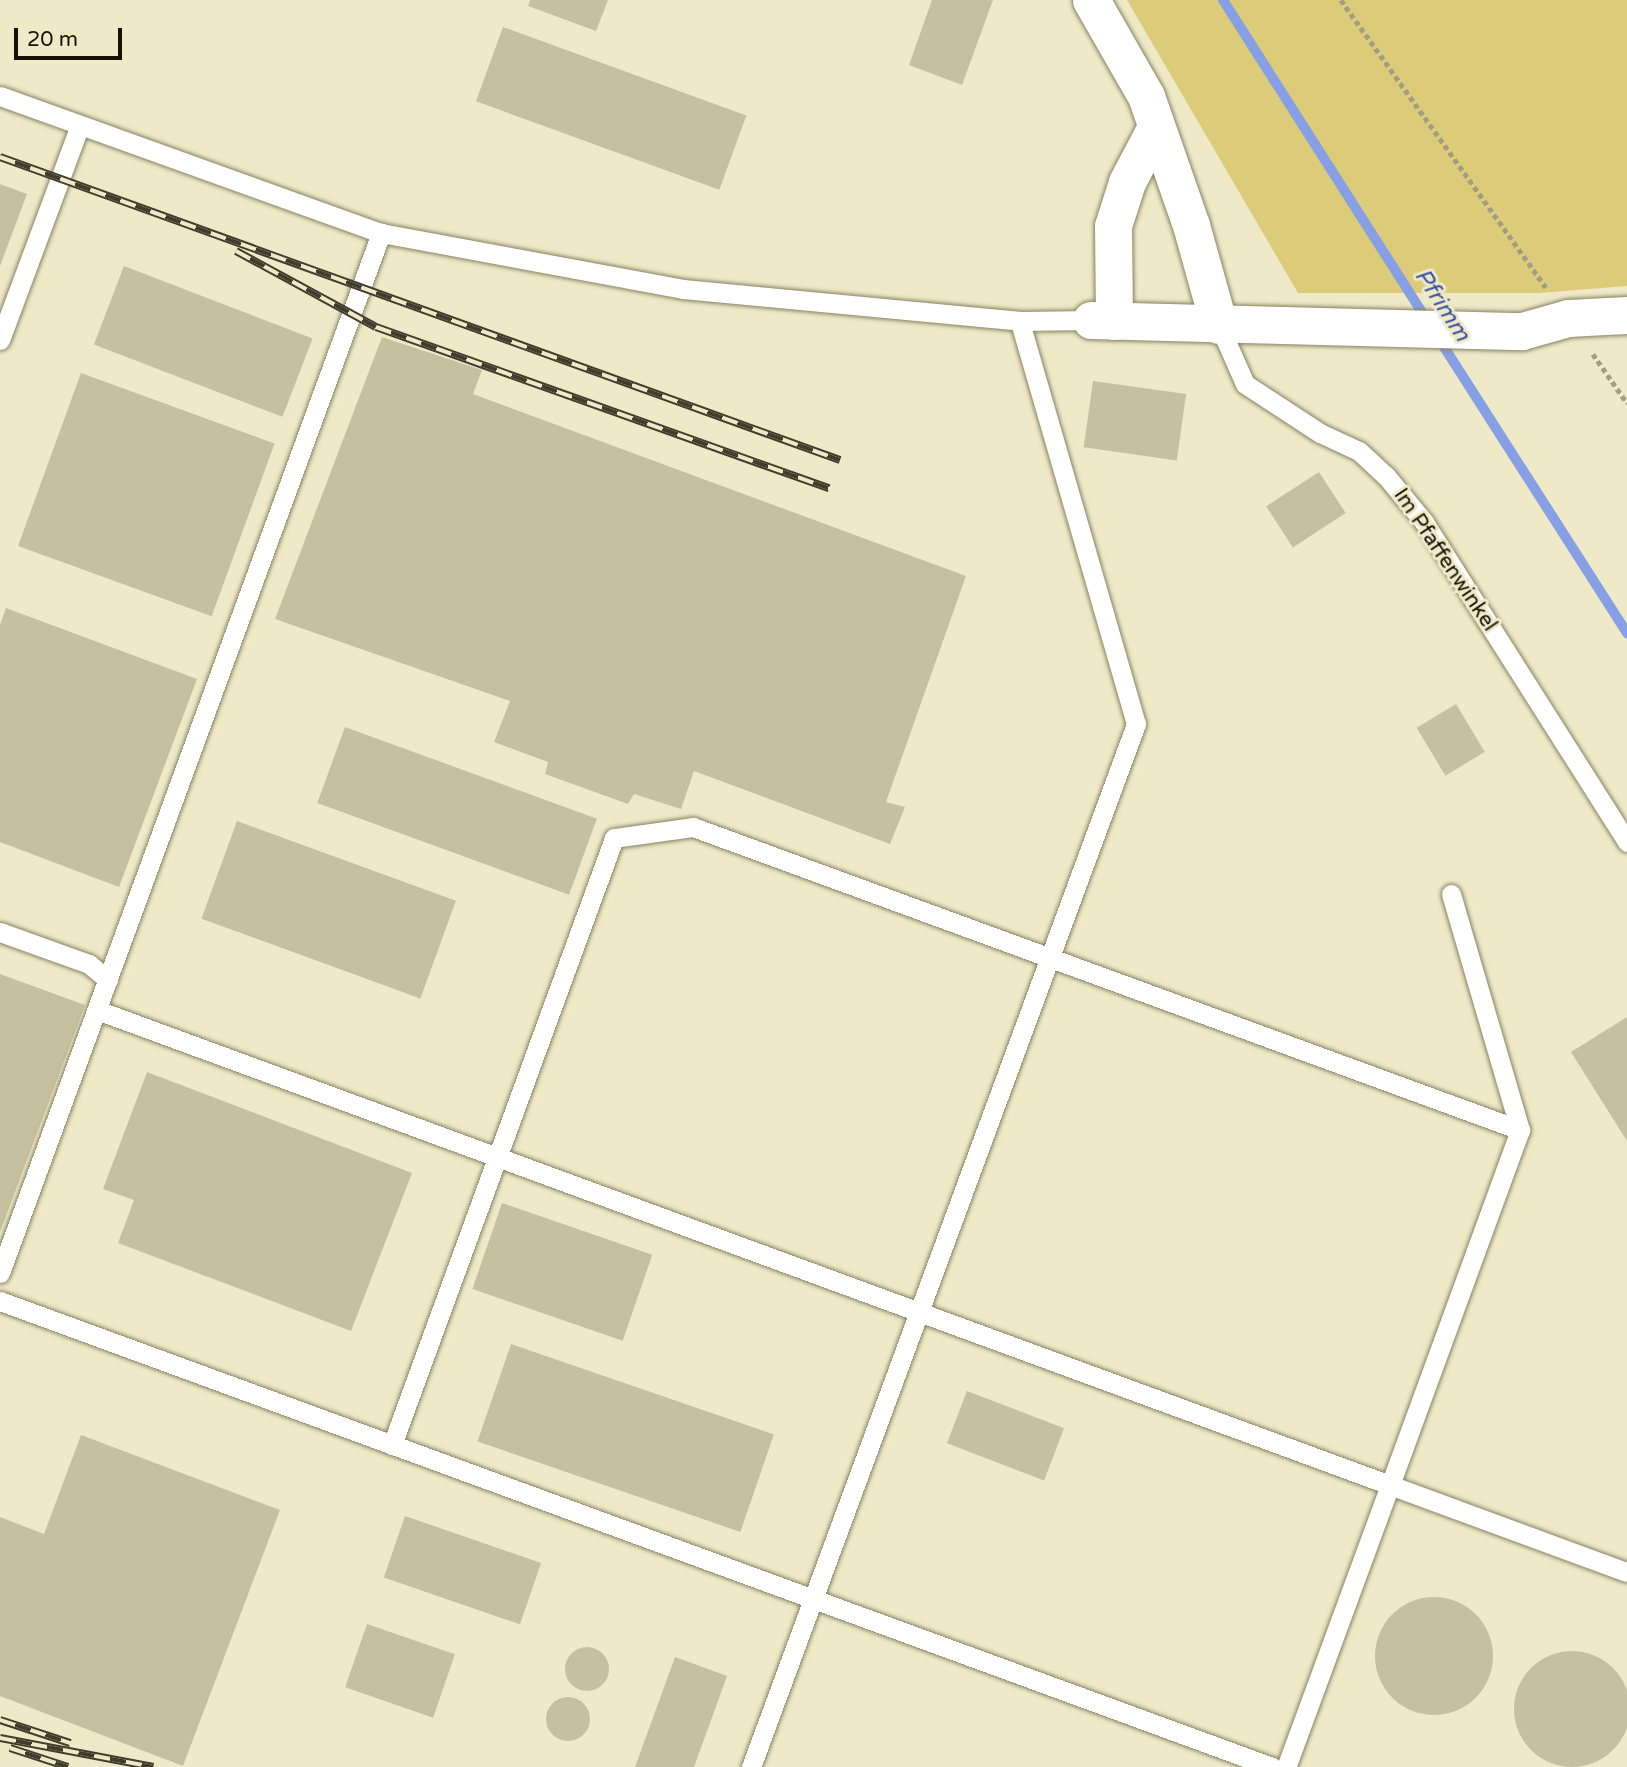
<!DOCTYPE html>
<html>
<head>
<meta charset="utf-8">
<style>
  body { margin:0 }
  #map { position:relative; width:1627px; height:1767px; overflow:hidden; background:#efe9c7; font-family:"Varela Round",sans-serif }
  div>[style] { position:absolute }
  .green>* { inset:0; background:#dccc7a }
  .stream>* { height:10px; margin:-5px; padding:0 5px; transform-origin:5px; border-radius:5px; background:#879fe5 }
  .building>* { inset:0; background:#c7c09f; transform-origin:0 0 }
  .round { border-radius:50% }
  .path>* { height:4.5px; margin-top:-2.25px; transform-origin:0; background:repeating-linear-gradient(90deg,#a29d83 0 5px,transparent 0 8.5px) }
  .roads { filter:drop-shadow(0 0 2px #888263) drop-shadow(0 0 2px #888263) }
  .service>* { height:19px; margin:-9.5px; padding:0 9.5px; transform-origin:9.5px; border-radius:9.5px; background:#fff }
  .minor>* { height:37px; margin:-18.5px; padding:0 18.5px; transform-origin:18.5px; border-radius:18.5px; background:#fff }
  .rail>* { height:8px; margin-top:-4px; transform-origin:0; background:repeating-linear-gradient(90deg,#efe9c7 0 16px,#403d2d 0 32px); box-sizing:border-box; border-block:2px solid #403d2d }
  span { translate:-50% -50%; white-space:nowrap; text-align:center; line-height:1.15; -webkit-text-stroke:6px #efe9c7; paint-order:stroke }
  .street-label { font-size:21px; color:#141206 }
  .water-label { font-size:23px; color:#3a4fa3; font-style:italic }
  .scale { position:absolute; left:14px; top:28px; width:108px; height:32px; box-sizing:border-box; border:4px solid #141206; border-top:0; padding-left:9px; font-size:21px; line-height:24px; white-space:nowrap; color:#141206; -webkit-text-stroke:5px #efe9c7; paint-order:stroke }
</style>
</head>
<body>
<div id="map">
  <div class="green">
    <div style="clip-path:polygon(1127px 0,1627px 0,1627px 286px,1539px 293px,1298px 293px)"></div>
  </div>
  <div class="stream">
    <div style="left:1223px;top:0;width:382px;rotate:57.5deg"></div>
    <div style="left:1437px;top:336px;width:353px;rotate:57.4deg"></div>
  </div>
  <div class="building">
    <div style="clip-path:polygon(530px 0,608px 0,596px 31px,528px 6px)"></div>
    <div style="clip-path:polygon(932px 0,993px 0,962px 85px,909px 65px)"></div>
    <div style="left:503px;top:27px;width:259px;height:79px;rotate:20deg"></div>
    <div style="clip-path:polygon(0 184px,27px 194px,0 266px)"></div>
    <div style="left:124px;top:266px;width:202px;height:84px;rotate:21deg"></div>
    <div style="clip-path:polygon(382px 337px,482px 370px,473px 394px,966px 576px,886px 802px,905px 807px,890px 844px,694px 771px,681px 809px,634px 794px,628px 804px,545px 774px,548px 762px,494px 742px,510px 701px,275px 619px)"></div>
    <div style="left:81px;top:373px;width:206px;height:184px;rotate:20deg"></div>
    <div style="left:1093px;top:381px;width:94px;height:67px;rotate:8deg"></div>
    <div style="left:1319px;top:472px;width:49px;height:63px;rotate:57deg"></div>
    <div style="clip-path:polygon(6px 608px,197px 679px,119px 887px,0 842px,0 625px)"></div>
    <div style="left:1456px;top:704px;width:56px;height:46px;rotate:59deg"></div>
    <div style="left:345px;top:727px;width:268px;height:81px;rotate:20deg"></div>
    <div style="left:237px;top:821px;width:233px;height:104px;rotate:20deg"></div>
    <div style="clip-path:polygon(0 974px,85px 1005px,0 1232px)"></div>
    <div style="clip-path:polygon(1627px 1017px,1627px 1141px,1571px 1052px)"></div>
    <div style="clip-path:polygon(147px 1072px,412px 1173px,351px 1331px,118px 1243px,134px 1200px,103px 1189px)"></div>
    <div style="left:502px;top:1203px;width:159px;height:91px;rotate:19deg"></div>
    <div style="left:511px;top:1344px;width:278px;height:103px;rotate:19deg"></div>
    <div style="left:967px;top:1391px;width:104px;height:56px;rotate:21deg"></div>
    <div style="clip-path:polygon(81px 1435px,280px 1510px,183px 1766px,0 1696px,0 1517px,44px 1534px)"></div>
    <div style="left:405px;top:1516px;width:144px;height:65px;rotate:19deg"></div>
    <div class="round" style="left:1375px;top:1597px;width:118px;height:118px"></div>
    <div style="left:367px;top:1624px;width:93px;height:67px;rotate:19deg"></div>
    <div class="round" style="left:565px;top:1647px;width:44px;height:44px"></div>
    <div class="round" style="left:1514px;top:1651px;width:116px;height:116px"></div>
    <div style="clip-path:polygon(675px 1657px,727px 1676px,694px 1767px,635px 1767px)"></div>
    <div class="round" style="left:546px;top:1697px;width:44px;height:44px"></div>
  </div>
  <div class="path">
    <div style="left:1341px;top:0;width:353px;rotate:54.5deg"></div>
    <div style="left:1593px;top:354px;width:60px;rotate:55.2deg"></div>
  </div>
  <div class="roads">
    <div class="service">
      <div style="left:0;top:96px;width:405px;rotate:19.8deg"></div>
      <div style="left:381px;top:233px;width:307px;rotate:10.5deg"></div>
      <div style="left:683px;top:289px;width:339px;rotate:5.4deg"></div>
      <div style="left:1020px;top:321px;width:71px;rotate:-0.8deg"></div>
      <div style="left:1219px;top:325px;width:64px;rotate:66.2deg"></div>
      <div style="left:1245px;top:384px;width:90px;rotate:33.2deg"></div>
      <div style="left:1320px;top:433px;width:43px;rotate:24.8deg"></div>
      <div style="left:1359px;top:451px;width:37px;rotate:43deg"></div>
      <div style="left:1386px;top:476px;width:60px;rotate:50.4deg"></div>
      <div style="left:1424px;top:522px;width:379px;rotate:57.6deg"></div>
      <div style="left:0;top:340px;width:229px;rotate:-69.6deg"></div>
      <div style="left:1451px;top:894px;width:246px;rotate:73.7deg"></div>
      <div style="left:0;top:932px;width:95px;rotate:19.8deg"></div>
      <div style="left:89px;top:964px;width:25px;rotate:40deg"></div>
      <div style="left:97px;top:1010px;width:1377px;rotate:20.17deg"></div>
      <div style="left:1390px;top:1485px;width:301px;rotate:110.2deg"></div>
      <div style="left:0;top:1273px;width:1108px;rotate:-69.88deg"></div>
      <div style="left:0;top:1301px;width:1355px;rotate:20.12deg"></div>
      <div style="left:392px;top:1445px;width:646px;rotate:-69.91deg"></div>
      <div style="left:614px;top:838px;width:80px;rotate:-7.9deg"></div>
      <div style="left:693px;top:827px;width:881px;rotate:20.12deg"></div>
      <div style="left:1520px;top:1130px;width:378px;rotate:110.1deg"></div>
      <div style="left:1390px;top:1485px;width:252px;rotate:20.2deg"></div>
      <div style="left:751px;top:1767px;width:1112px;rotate:-69.74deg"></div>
      <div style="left:1136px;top:724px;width:419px;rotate:-106.1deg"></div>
    </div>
    <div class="minor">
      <div style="left:1091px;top:0;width:111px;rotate:60.2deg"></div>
      <div style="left:1146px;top:96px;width:137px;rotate:70.8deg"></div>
      <div style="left:1191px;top:225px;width:104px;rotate:74.4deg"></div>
      <div style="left:1091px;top:320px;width:431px;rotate:1.5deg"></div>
      <div style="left:1522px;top:331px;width:48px;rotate:-15.8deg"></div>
      <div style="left:1568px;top:318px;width:59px;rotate:-2.9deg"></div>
      <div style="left:1114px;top:321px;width:95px;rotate:-90.6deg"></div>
      <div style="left:1113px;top:226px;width:46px;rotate:-72.3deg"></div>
      <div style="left:1127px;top:182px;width:62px;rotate:-62.2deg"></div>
    </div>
  </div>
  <div class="rail">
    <div style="left:0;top:157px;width:893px;rotate:19.84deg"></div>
    <div style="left:236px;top:251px;width:159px;rotate:28.5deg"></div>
    <div style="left:376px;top:327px;width:481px;rotate:19.6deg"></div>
    <div style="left:0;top:1720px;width:74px;rotate:18.2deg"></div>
    <div style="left:0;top:1738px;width:156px;rotate:10.7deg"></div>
    <div style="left:10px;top:1748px;width:61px;rotate:18.1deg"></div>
  </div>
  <div class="street-label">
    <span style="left:1445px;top:560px;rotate:56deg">Im Pfaffenwinkel</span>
  </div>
  <div class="water-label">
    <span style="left:1442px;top:305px;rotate:57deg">Pfrimm</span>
  </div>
  <div class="scale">20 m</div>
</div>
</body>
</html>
